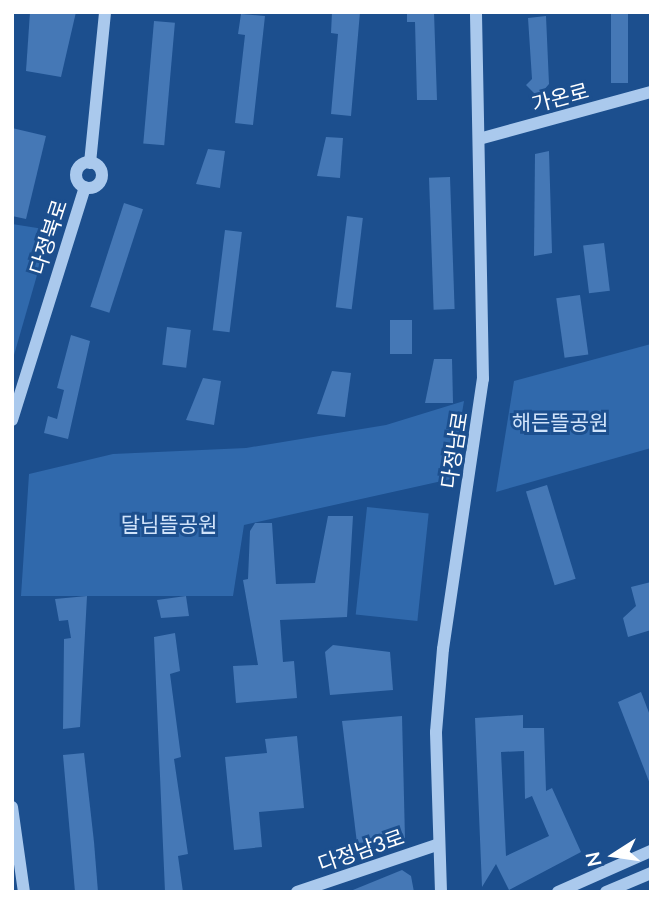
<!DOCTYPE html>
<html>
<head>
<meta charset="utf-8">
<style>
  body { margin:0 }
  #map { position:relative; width:663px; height:904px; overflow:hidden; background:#1c4f8e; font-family:Lato,"Noto Sans KR",sans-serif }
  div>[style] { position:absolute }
  .green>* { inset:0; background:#3069ac; transform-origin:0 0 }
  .building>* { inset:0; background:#4578b6; transform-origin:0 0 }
  .minor>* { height:12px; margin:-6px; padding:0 6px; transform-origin:6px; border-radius:6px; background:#aac9ed }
  .minor>.ring { margin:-6px; padding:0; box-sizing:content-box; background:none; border:12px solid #aac9ed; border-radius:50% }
  span { translate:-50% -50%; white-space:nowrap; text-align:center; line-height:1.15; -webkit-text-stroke:6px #1c4f8e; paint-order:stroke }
  .street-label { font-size:21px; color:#fff }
  .park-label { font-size:21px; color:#d0e3fa }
  .frame { position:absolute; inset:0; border:14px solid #fff; pointer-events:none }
  .north { position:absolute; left:579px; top:820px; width:70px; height:70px; -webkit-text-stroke:5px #1c4f8e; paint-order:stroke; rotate:258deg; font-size:19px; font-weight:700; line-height:28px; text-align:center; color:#fff }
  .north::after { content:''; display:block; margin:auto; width:24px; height:32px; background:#fff; clip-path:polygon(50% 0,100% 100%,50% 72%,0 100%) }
</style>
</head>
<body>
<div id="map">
  <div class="green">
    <div style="clip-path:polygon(12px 224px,50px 230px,12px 362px)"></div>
    <div style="clip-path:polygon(651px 344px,651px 448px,496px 492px,514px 381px)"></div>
    <div style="clip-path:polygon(464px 401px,451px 479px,244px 525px,233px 596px,21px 596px,29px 474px,113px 454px,246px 448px,386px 425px)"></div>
    <div style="left:367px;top:507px;width:62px;height:108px;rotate:6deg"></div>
  </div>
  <div class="building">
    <div style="clip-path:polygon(30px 12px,76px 12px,61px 77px,26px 71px)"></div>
    <div style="clip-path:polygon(332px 12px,360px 12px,351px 116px,331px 114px,338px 34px,331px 33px)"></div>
    <div style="clip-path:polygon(407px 12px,434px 12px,437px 100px,417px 100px,415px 22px,407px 22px)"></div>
    <div style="left:611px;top:12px;width:17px;height:71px"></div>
    <div style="clip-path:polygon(241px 14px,265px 16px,253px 125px,235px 123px,245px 35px,238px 34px)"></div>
    <div style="clip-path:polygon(546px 16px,549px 84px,538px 97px,526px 85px,532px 79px,528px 18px)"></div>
    <div style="left:154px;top:21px;width:21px;height:123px;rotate:5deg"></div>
    <div style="clip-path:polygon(12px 128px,46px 136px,26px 219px,12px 216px)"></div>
    <div style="clip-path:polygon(326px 137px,343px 138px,340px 178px,317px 176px)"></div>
    <div style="clip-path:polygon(208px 149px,225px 151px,220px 188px,196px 184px)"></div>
    <div style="clip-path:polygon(549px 151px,552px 253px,534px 256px,535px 154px)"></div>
    <div style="left:450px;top:177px;width:132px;height:21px;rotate:88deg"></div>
    <div style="left:124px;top:203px;width:20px;height:109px;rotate:18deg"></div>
    <div style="left:347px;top:216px;width:16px;height:92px;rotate:7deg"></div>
    <div style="left:225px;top:230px;width:17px;height:101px;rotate:7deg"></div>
    <div style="left:604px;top:243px;width:48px;height:21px;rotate:83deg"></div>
    <div style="left:580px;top:295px;width:60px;height:24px;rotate:82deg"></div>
    <div style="left:412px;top:320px;width:34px;height:22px;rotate:90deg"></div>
    <div style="left:167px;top:327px;width:24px;height:38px;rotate:7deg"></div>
    <div style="clip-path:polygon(71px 335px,90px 341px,68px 439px,44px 433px,48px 416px,57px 419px,64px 390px,57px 388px)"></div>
    <div style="clip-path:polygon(434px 359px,452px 359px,453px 403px,425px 403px)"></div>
    <div style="clip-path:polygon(332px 371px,351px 373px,345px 417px,317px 414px)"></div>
    <div style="clip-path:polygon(203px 378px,221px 381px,214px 425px,186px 420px)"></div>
    <div style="left:547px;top:485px;width:98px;height:22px;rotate:73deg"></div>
    <div style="clip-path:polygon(328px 516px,353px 516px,347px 617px,280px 620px,283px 662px,294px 661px,297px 698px,236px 703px,233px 666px,258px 665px,243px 580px,248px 579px,250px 531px,255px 523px,272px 523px,276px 584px,315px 583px)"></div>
    <div style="clip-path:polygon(651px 582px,651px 630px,628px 637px,623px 618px,636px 606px,631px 587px)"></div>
    <div style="clip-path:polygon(87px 596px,80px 727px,63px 729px,64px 639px,71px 638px,68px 620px,59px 621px,55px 599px)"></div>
    <div style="clip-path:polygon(186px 596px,189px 616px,161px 618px,157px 600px)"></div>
    <div style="clip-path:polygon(175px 633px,180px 671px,170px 674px,181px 757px,174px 759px,188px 854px,178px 856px,183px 892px,165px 892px,154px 637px)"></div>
    <div style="clip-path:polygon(333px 645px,390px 652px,393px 690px,330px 695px,325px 652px)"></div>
    <div style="clip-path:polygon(641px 692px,651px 718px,650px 784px,618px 702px)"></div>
    <div style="clip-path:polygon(evenodd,523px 715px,523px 728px,544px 728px,546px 791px,552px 788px,581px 852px,509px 890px,496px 864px,482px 887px,475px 718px,523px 715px,524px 751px,525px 799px,532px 796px,549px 836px,506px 856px,501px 752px,524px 751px)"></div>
    <div style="clip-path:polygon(402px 716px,405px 839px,357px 843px,342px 721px)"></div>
    <div style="clip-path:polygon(297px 736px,304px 808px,259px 812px,262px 847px,234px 850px,225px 757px,267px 753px,265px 739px)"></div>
    <div style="clip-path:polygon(84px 753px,94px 842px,98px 892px,75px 892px,63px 755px)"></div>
    <div style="clip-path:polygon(402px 870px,411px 876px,414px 892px,348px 892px)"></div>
  </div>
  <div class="minor">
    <div style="left:479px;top:139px;width:178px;rotate:-15.3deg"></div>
    <div class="ring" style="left:76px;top:162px;width:14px;height:14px"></div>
    <div style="left:90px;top:163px;width:152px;rotate:-84.3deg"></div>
    <div style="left:12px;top:420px;width:244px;rotate:-72.6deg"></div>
    <div style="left:12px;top:807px;width:86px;rotate:82deg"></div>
    <div style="left:297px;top:892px;width:148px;rotate:-18.6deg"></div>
    <div style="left:441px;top:892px;width:160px;rotate:-91.8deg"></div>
    <div style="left:436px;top:732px;width:83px;rotate:-85.2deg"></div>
    <div style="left:443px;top:649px;width:273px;rotate:-81.6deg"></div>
    <div style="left:483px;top:379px;width:367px;rotate:-91.1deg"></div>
    <div style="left:558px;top:892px;width:102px;rotate:-23.8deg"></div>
    <div style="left:606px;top:892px;width:49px;rotate:-22.9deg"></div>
  </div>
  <div class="street-label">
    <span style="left:560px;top:97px;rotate:-15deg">가온로</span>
    <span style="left:48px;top:237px;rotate:-72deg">다정북로</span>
    <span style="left:454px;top:450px;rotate:-81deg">다정남로</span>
    <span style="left:361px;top:850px;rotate:-19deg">다정남3로</span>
  </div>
  <div class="park-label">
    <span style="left:560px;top:422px">해든뜰공원</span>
    <span style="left:169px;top:524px">달님뜰공원</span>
  </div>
  <div class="frame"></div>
  <div class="north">N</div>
</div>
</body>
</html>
